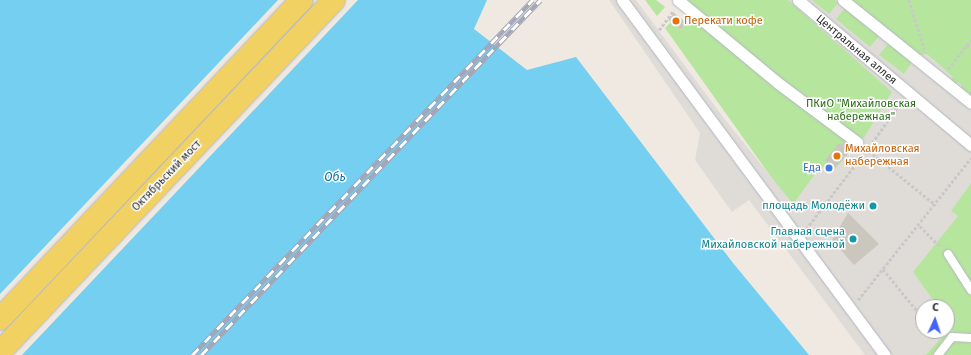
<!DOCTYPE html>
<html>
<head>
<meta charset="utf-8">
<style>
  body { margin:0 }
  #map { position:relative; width:971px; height:355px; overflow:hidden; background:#efe9e1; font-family:"Fira Sans",sans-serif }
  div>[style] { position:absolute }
  .green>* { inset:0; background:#b6e59e }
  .plaza>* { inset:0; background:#dfdcd8 }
  .water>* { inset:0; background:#75cff0 }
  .pier>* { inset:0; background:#efe9e1 }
  .building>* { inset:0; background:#cbc7bf; transform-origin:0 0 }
  .path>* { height:2.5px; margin-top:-1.25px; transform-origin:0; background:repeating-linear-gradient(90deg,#c9c9c9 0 3px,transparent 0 5px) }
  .roads { filter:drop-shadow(0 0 1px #b4b7c1) drop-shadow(0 0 1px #b4b7c1) }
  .service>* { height:8px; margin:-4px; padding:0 4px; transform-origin:4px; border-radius:4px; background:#fff }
  .pedestrian>* { height:11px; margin:-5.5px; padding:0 5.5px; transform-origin:5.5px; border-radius:5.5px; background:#fff }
  .primary>* { height:22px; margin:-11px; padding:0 11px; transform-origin:11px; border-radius:11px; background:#f2d163 }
  .rail>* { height:4.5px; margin-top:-2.25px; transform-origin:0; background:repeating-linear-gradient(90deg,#fff 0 9px,#a3a6b8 0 18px); box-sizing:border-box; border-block:1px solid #a3a6b8 }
  .dots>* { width:11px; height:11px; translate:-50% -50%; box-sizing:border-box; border:2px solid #fff; border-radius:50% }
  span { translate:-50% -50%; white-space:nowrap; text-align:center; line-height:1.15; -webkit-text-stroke:3px #fff; paint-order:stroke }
  .food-label { font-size:11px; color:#c56008 }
  .left { translate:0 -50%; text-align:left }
  .street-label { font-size:11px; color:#2e2e2e }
  .park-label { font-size:11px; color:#2c6e1b }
  .shop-label { font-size:11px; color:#366cbe }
  .right { translate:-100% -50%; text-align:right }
  .culture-label { font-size:11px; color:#0d838f }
  .water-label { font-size:12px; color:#0d6fa3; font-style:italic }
  .north { position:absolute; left:915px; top:299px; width:40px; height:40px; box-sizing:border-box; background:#fff; border:1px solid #ababab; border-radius:50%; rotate:3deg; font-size:11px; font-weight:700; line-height:16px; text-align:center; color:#2e2e2e }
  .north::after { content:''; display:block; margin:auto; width:14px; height:18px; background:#4264fb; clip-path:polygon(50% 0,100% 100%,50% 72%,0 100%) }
</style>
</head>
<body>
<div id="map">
  <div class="green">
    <div style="clip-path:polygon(645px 0,656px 0,665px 7px,657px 16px)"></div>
    <div style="clip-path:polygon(evenodd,687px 0,971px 0,971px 355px,898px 355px,665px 28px,671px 22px,681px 30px,687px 23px,697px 23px,705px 15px,687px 0,923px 307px,947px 307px,947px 331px,923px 331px,923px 307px)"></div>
  </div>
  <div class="plaza">
    <div style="clip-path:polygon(evenodd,609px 0,636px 0,723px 117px,793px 204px,821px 166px,831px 173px,865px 136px,892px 92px,788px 0,812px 0,829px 14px,838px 3px,835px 0,850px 0,917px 55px,927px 54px,953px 77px,950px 81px,955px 85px,958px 82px,962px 85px,959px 88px,971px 99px,971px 183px,951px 211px,958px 216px,913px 272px,938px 307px,923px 307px,923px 331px,947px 331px,947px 321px,951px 327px,926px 355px,865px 355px,749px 200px,732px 212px,695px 160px,700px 133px,609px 0,845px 8px,879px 36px,870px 47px,836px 19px,845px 8px,609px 0,889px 43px,912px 62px,904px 74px,879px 55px,889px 43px,609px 0,848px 213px,878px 244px,833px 240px,848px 213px)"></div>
  </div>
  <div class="water">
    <div style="clip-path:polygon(0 0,487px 0,474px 29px,527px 70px,576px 57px,733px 263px,809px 355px,0 355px)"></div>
  </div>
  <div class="pier">
    <div style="clip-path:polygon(278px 0,358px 0,22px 355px,0 355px,0 294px)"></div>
  </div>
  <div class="building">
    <div style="left:674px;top:13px;width:16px;height:9px;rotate:38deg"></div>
    <div style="clip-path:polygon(845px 141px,853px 147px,831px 173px,823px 167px,827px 162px,825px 160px,839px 143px,841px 145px)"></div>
    <div style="clip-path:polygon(848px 213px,879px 244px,854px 265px,832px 240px)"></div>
  </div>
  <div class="path">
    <div style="left:909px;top:0;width:52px;rotate:72.3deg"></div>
    <div style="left:659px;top:30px;width:25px;rotate:-53deg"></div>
    <div style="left:967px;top:45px;width:5px;rotate:37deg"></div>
    <div style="left:948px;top:69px;width:37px;rotate:-52deg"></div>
    <div style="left:869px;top:147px;width:55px;rotate:-54.6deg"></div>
    <div style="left:865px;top:148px;width:91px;rotate:38.8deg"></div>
    <div style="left:920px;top:226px;width:29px;rotate:46deg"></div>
    <div style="left:806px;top:229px;width:97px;rotate:-52.5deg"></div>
    <div style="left:883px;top:269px;width:63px;rotate:50.8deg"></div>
    <div style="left:858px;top:300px;width:181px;rotate:-51.5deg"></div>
    <div style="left:934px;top:331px;width:8px;rotate:50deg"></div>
  </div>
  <div class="roads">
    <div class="service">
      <div style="left:948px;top:254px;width:43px;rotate:57.4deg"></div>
      <div style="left:938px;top:355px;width:23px;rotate:-52deg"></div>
      <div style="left:952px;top:337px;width:19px;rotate:3deg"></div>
    </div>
    <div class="pedestrian">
      <div style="left:622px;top:0;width:442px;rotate:53.5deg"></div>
      <div style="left:678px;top:0;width:130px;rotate:39.7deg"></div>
      <div style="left:778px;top:83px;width:99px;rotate:36.8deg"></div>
      <div style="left:798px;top:0;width:226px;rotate:40deg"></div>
      <div style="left:843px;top:0;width:164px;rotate:38.8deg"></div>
    </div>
    <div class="primary">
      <div style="left:0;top:319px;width:439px;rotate:-46.6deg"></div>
      <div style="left:0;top:352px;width:485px;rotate:-46.5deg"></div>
    </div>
  </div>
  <div class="rail">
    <div style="left:192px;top:355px;width:492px;rotate:-46.2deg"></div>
    <div style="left:201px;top:355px;width:491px;rotate:-46.3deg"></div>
  </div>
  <div class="dots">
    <div style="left:676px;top:21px;background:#e8710a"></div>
    <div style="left:837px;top:156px;background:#e8710a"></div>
    <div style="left:829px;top:168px;background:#3f7fe0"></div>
    <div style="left:873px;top:206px;background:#0f9aa8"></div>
    <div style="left:853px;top:239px;background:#0f9aa8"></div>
  </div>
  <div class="food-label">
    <span class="left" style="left:684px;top:21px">Перекати кофе</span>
    <span class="left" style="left:845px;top:156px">Михайловская<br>набережная</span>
  </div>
  <div class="street-label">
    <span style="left:856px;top:50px;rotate:40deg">Центральная аллея</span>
    <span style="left:167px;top:176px;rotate:-46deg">Октябрьский мост</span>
  </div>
  <div class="park-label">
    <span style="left:861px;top:111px">ПКиО "Михайловская<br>набережная"</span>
  </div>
  <div class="shop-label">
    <span class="right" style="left:821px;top:168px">Еда</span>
  </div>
  <div class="culture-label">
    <span class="right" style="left:865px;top:206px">площадь Молодёжи</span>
    <span class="right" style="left:845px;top:239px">Главная сцена<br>Михайловской набережной</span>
  </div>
  <div class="water-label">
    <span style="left:335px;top:178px">Обь</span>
  </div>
  <div class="north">С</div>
</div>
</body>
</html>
